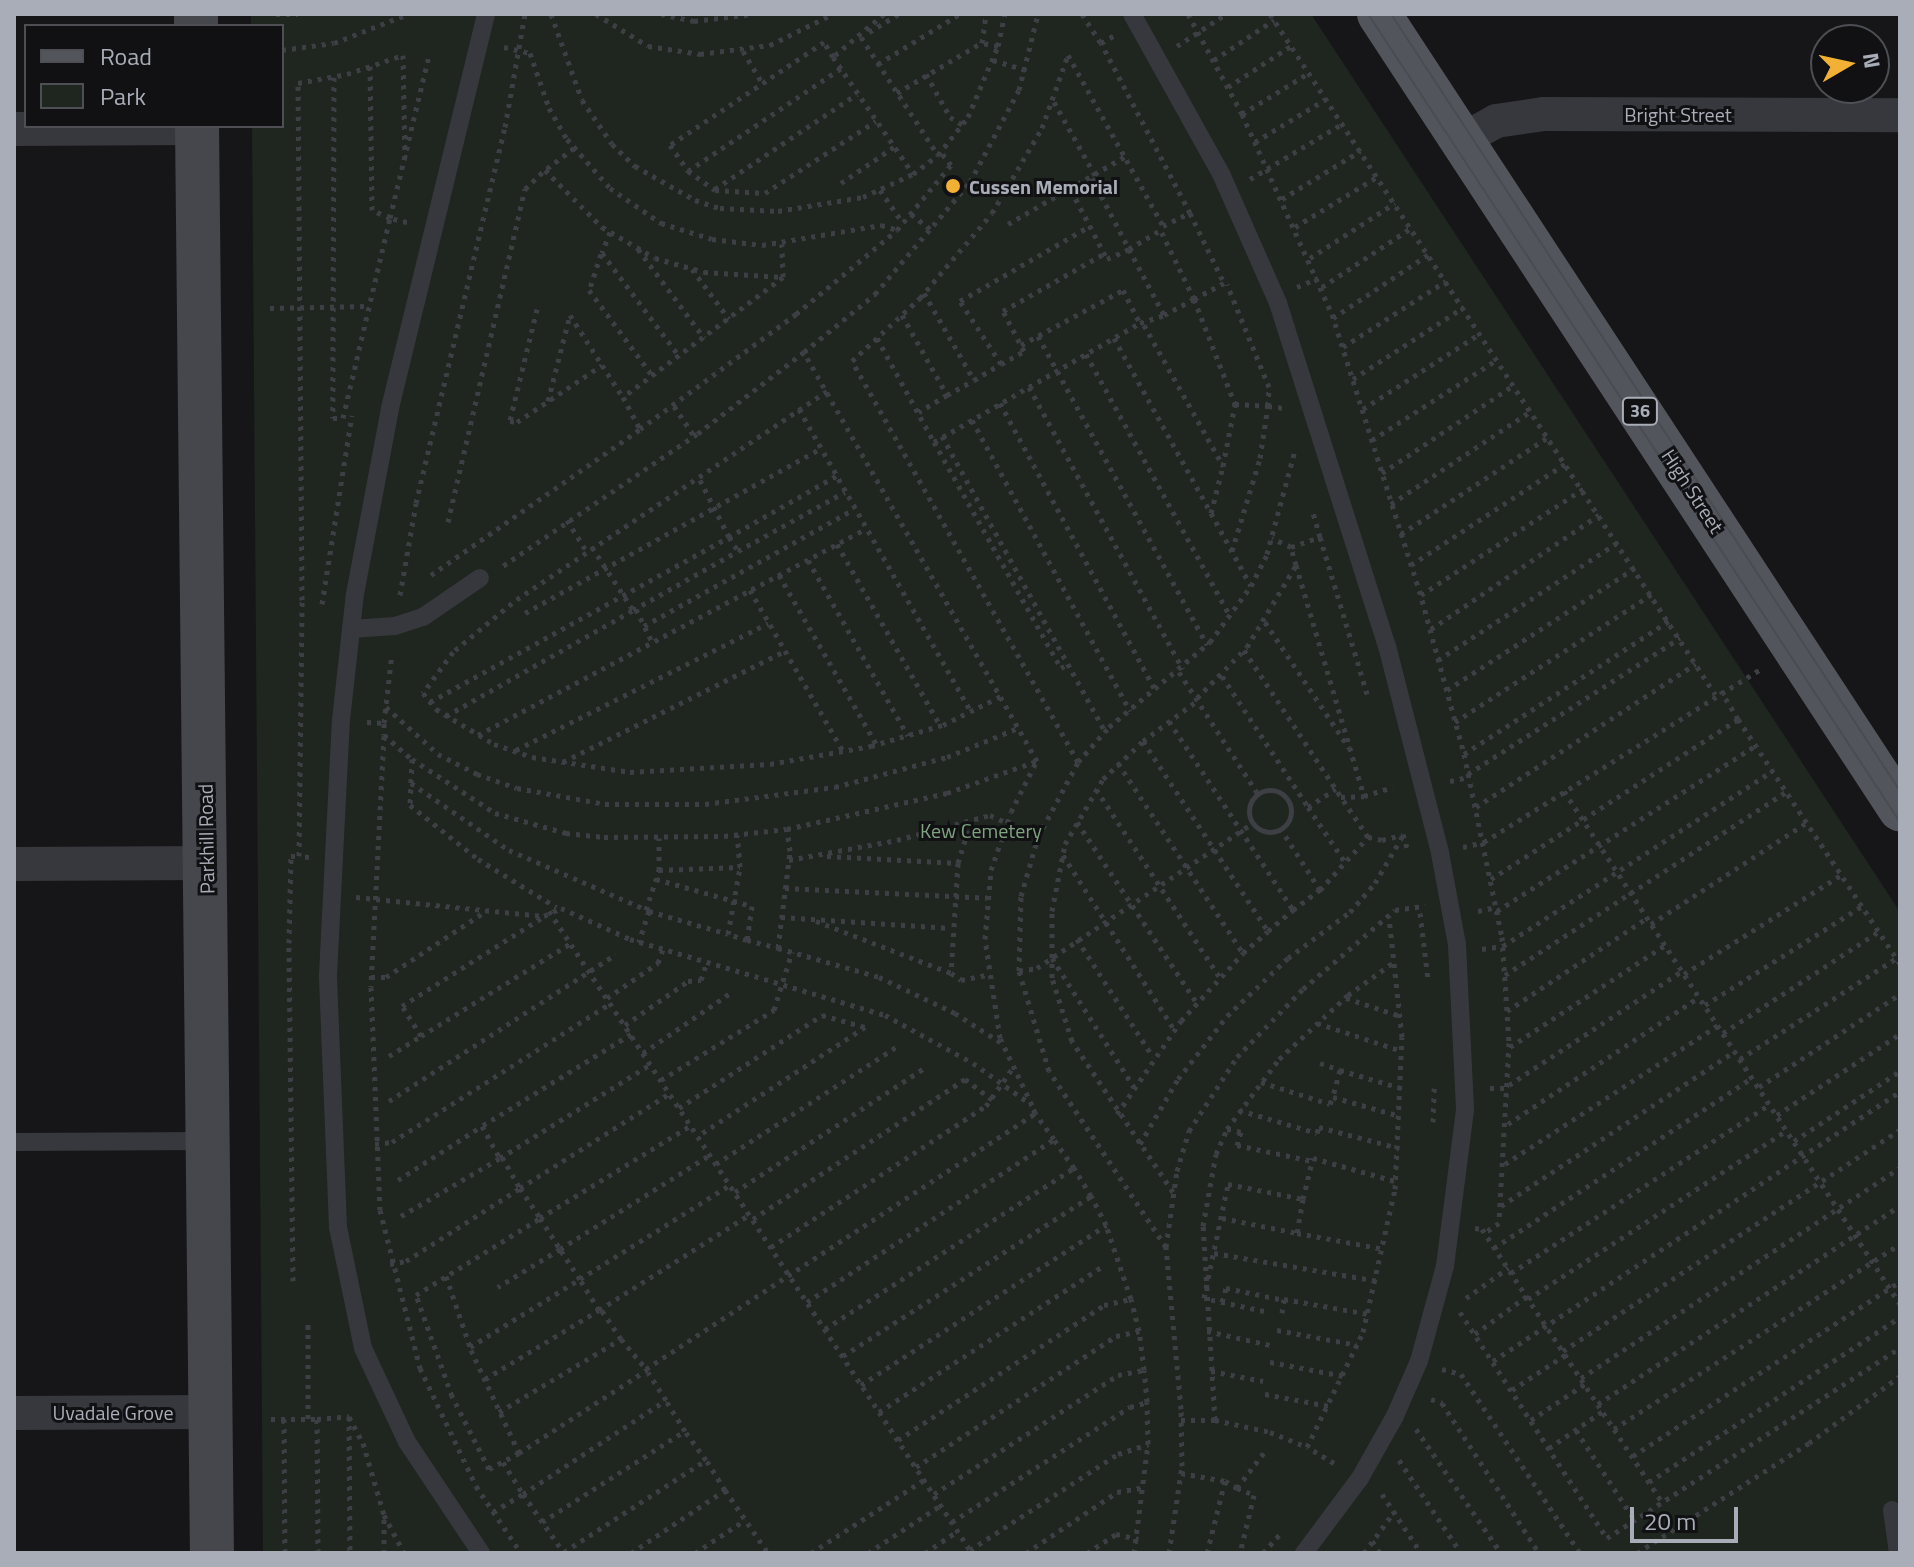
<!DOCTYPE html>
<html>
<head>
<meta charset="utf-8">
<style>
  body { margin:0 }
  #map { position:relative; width:1914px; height:1567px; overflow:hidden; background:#161618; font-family:"Titillium Web",sans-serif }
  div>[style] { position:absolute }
  .green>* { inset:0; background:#1e261f }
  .path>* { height:5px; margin-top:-2.5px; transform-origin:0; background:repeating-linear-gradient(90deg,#3d3f44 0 4px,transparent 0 10px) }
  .path>.ring { margin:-2.5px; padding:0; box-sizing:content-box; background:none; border:5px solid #3d3f44; border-radius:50% }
  .lane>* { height:18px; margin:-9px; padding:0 9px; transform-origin:9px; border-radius:9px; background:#37383d }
  .street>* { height:34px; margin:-17px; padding:0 17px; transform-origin:17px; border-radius:17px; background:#37383d }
  .secondary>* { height:44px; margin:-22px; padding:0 22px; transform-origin:22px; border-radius:22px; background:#45474d }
  .primary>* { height:44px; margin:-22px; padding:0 22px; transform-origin:22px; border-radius:22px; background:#53555c }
  .tram>* { height:2px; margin:-1px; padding:0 1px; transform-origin:1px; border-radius:1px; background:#4a4c52 }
  .dots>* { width:22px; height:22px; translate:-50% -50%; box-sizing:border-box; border:4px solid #111113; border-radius:50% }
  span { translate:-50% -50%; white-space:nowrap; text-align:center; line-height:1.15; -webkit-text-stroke:6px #111113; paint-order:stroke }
  .shield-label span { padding:2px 6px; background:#111113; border:2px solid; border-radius:6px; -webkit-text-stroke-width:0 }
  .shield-label { font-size:18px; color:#a8adb8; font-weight:700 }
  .street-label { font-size:20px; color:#a8adb8 }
  .poi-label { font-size:20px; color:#a8adb8; font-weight:700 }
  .left { translate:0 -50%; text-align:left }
  .park-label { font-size:20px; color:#7fa381 }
  .frame { position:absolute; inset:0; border:16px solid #a8adb8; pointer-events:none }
  .legend { position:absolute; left:24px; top:24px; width:260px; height:104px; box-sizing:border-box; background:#111113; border:2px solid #4d4f55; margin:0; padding:10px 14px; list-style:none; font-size:24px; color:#a8adb8 }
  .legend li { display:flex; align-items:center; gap:16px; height:40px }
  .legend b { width:40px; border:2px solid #4d4f55 }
  .north { position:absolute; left:1810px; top:24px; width:80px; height:80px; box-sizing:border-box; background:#111113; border:2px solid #4d4f55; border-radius:50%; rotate:81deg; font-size:22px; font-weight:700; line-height:32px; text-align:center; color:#a8adb8 }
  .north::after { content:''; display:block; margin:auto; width:28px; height:36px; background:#f2b134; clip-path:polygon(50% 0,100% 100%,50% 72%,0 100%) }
  .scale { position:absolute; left:1630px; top:1507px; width:108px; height:36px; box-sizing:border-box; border:4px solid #a8adb8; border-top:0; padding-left:10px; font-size:24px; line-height:28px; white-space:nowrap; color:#a8adb8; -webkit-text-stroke:6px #111113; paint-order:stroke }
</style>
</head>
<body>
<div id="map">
  <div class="green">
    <div style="clip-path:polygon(251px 14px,1311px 14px,1900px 912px,1900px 1553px,263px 1553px,252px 126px,282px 126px,282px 26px,251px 26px)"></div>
  </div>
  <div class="path">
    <div style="left:276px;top:14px;width:22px"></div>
    <div style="left:551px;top:14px;width:91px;rotate:70.2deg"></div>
    <div style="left:582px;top:100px;width:53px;rotate:55.7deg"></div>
    <div style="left:612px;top:144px;width:32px;rotate:44deg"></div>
    <div style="left:635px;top:166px;width:69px;rotate:29.5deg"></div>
    <div style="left:695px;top:200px;width:26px;rotate:18deg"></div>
    <div style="left:720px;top:208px;width:58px;rotate:3deg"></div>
    <div style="left:778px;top:211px;width:86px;rotate:-9.4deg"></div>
    <div style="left:863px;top:197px;width:55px;rotate:-24.7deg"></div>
    <div style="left:913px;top:174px;width:31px;rotate:-37deg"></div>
    <div style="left:938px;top:155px;width:48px;rotate:-51.7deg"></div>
    <div style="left:968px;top:117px;width:77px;rotate:-67.1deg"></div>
    <div style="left:998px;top:46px;width:16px;rotate:-169deg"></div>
    <div style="left:982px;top:43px;width:29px;rotate:-82deg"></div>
    <div style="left:596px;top:14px;width:61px;rotate:31.6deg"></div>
    <div style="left:648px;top:46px;width:53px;rotate:8.7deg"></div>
    <div style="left:700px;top:54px;width:71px;rotate:-7.3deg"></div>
    <div style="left:770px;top:45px;width:70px;rotate:-26.2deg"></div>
    <div style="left:661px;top:14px;width:34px;rotate:12deg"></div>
    <div style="left:694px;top:21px;width:59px;rotate:-6.8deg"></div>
    <div style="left:884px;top:14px;width:67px;rotate:139.9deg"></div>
    <div style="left:833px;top:57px;width:142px;rotate:55.6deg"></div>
    <div style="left:1082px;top:14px;width:35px;rotate:57deg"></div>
    <div style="left:1101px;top:43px;width:16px;rotate:-30deg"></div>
    <div style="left:1188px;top:14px;width:114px;rotate:61.6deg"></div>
    <div style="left:1242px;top:114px;width:219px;rotate:65.8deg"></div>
    <div style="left:1332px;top:314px;width:300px;rotate:72.5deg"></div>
    <div style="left:1422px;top:600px;width:160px;rotate:74.7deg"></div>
    <div style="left:1464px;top:754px;width:187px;rotate:78.3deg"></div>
    <div style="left:1502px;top:937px;width:106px;rotate:86.2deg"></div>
    <div style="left:1509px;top:1043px;width:180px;rotate:93.2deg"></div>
    <div style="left:1499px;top:1223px;width:18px;rotate:146deg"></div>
    <div style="left:1270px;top:14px;width:813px;rotate:56.8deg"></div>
    <div style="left:869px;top:32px;width:35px;rotate:-31deg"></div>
    <div style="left:861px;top:37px;width:141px;rotate:56.9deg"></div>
    <div style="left:998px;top:46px;width:33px;rotate:-78deg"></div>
    <div style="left:1177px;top:46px;width:59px;rotate:-33.1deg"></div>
    <div style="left:504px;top:47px;width:27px;rotate:13deg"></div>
    <div style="left:530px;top:53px;width:58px;rotate:70.9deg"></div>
    <div style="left:549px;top:108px;width:36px;rotate:60deg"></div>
    <div style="left:567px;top:139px;width:65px;rotate:48.7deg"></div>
    <div style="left:610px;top:188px;width:62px;rotate:34.5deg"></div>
    <div style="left:661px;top:223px;width:53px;rotate:17.4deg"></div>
    <div style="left:712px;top:239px;width:50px;rotate:6.8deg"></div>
    <div style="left:762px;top:245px;width:121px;rotate:-9.5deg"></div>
    <div style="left:881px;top:225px;width:17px;rotate:17deg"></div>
    <div style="left:897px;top:230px;width:85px;rotate:-50.3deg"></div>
    <div style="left:951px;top:165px;width:16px;rotate:-128deg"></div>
    <div style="left:282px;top:50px;width:52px;rotate:-7.7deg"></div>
    <div style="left:334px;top:43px;width:79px;rotate:-21.4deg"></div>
    <div style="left:743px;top:51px;width:37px;rotate:59deg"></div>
    <div style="left:833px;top:57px;width:17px;rotate:-121deg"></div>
    <div style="left:824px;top:42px;width:185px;rotate:146.2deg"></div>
    <div style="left:670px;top:145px;width:32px;rotate:55deg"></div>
    <div style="left:688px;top:171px;width:33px;rotate:35deg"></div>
    <div style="left:715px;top:190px;width:50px;rotate:3.4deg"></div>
    <div style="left:765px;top:193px;width:132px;rotate:-33deg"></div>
    <div style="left:993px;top:60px;width:34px;rotate:17deg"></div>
    <div style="left:1214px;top:60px;width:72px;rotate:-33.7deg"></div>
    <div style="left:878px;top:64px;width:96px;rotate:-31.4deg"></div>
    <div style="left:926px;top:74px;width:49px;rotate:60.8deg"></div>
    <div style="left:950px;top:117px;width:15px;rotate:32deg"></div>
    <div style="left:334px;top:77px;width:341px;rotate:90.2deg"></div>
    <div style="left:333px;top:418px;width:10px"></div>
    <div style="left:343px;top:418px;width:205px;rotate:-76.8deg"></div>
    <div style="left:390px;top:218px;width:20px;rotate:-156deg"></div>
    <div style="left:372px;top:210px;width:144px;rotate:-90.8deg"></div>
    <div style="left:1228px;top:87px;width:75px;rotate:-33.1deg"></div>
    <div style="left:897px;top:93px;width:98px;rotate:-30.8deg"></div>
    <div style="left:1054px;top:102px;width:84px;rotate:60.7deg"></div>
    <div style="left:1242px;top:114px;width:79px;rotate:-31.5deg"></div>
    <div style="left:1255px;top:142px;width:83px;rotate:-31.2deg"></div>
    <div style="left:574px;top:148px;width:36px;rotate:143deg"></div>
    <div style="left:545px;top:170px;width:81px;rotate:45deg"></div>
    <div style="left:602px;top:227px;width:61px;rotate:30.3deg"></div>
    <div style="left:655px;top:258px;width:51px;rotate:15.9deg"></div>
    <div style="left:704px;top:272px;width:79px;rotate:3.6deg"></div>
    <div style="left:783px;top:277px;width:33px;rotate:-92deg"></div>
    <div style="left:688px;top:171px;width:184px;rotate:-33.9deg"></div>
    <div style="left:1092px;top:178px;width:80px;rotate:62.5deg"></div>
    <div style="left:1129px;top:249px;width:39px;rotate:-31deg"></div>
    <div style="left:1250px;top:179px;width:107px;rotate:-30.9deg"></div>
    <div style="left:841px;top:183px;width:64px;rotate:-34.2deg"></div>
    <div style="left:715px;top:189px;width:171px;rotate:-33.8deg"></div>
    <div style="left:880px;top:190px;width:40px;rotate:55.1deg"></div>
    <div style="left:1071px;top:190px;width:78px;rotate:62.4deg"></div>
    <div style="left:1107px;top:259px;width:24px;rotate:-24deg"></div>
    <div style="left:1129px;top:249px;width:75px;rotate:62.1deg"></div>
    <div style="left:1164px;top:315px;width:34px;rotate:-28deg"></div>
    <div style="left:1194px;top:299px;width:76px;rotate:-115.9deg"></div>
    <div style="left:1282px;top:199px;width:92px;rotate:-31.6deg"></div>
    <div style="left:1190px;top:213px;width:78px;rotate:64.1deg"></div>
    <div style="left:1224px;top:283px;width:34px;rotate:152deg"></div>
    <div style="left:1194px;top:299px;width:113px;rotate:68.7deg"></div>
    <div style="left:1235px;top:404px;width:33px;rotate:3deg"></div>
    <div style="left:1268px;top:406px;width:19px;rotate:-87deg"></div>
    <div style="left:1269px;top:387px;width:111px;rotate:-112.2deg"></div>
    <div style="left:911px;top:214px;width:28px;rotate:38deg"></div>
    <div style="left:407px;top:222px;width:17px;rotate:-167deg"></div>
    <div style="left:390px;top:218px;width:167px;rotate:-76.5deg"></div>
    <div style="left:1008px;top:224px;width:136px;rotate:-30deg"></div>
    <div style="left:1295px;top:227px;width:96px;rotate:-31.4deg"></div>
    <div style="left:610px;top:232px;width:22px;rotate:111deg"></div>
    <div style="left:602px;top:253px;width:129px;rotate:53.2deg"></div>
    <div style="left:638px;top:249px;width:111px;rotate:53.4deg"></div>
    <div style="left:601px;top:254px;width:38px;rotate:108deg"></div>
    <div style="left:589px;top:290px;width:106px;rotate:53.5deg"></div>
    <div style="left:1310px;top:258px;width:101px;rotate:-32.9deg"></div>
    <div style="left:692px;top:269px;width:62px;rotate:53.5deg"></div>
    <div style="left:783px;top:277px;width:200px;rotate:143.1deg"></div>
    <div style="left:623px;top:397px;width:36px;rotate:62deg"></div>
    <div style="left:640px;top:429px;width:194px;rotate:-36.4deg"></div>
    <div style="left:796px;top:314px;width:131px;rotate:-39.7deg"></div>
    <div style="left:1297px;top:287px;width:23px;rotate:-23deg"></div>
    <div style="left:1322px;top:287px;width:107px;rotate:-33.5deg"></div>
    <div style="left:924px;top:293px;width:100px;rotate:60.1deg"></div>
    <div style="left:974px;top:380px;width:31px;rotate:-31deg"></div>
    <div style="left:1001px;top:364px;width:75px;rotate:-123.1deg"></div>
    <div style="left:960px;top:301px;width:150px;rotate:-30deg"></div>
    <div style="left:270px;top:308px;width:97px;rotate:-1.2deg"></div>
    <div style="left:537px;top:309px;width:115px;rotate:103.6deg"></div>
    <div style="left:510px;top:421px;width:7px;rotate:8deg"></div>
    <div style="left:517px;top:422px;width:102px;rotate:-33.8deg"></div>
    <div style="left:602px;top:365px;width:38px;rotate:57deg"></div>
    <div style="left:902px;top:315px;width:92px;rotate:60.6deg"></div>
    <div style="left:947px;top:395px;width:33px;rotate:149deg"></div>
    <div style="left:1333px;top:318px;width:115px;rotate:-33.7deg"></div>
    <div style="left:1144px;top:325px;width:162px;rotate:60.7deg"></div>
    <div style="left:1223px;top:466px;width:63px;rotate:-79deg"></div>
    <div style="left:1038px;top:336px;width:352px;rotate:61.3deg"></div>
    <div style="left:877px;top:338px;width:119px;rotate:61.3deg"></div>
    <div style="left:934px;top:442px;width:110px;rotate:-30.1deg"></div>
    <div style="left:1029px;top:387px;width:321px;rotate:61.4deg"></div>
    <div style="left:1114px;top:338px;width:200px;rotate:61deg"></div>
    <div style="left:1211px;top:513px;width:49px;rotate:-75.7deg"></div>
    <div style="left:1021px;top:345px;width:116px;rotate:-28.3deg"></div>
    <div style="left:1123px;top:290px;width:37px;rotate:63deg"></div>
    <div style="left:1140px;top:323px;width:25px;rotate:-18deg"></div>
    <div style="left:1343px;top:347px;width:122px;rotate:-32.7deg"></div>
    <div style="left:804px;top:352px;width:92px;rotate:-39.2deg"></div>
    <div style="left:875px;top:294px;width:147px;rotate:-49.7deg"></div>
    <div style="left:970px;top:182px;width:104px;rotate:-62deg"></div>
    <div style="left:1019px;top:90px;width:78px;rotate:-76deg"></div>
    <div style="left:1086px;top:354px;width:299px;rotate:61.2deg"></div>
    <div style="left:1001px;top:364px;width:26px;rotate:-29deg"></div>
    <div style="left:1024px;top:351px;width:45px;rotate:-117.7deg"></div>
    <div style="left:1003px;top:311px;width:117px;rotate:-29.6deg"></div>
    <div style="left:1353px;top:379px;width:132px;rotate:-33deg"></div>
    <div style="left:1029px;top:387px;width:128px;rotate:-30deg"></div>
    <div style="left:827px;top:391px;width:380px;rotate:146.1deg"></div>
    <div style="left:512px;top:603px;width:77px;rotate:140.3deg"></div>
    <div style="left:453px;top:652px;width:51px;rotate:126.2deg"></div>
    <div style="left:423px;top:693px;width:21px;rotate:51deg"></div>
    <div style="left:436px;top:709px;width:68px;rotate:31.1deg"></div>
    <div style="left:494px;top:744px;width:40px;rotate:18.9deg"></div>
    <div style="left:532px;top:757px;width:99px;rotate:8.7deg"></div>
    <div style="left:630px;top:772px;width:140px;rotate:-3.3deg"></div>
    <div style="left:770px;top:764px;width:103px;rotate:-10.1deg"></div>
    <div style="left:871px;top:746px;width:75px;rotate:-16.3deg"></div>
    <div style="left:943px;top:725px;width:65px;rotate:-26.6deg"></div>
    <div style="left:947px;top:395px;width:31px;rotate:-29deg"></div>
    <div style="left:548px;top:401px;width:89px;rotate:-75.7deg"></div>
    <div style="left:570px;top:315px;width:59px;rotate:57.4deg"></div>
    <div style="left:1000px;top:403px;width:328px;rotate:61.6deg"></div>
    <div style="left:674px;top:406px;width:36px;rotate:56deg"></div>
    <div style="left:799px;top:409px;width:348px;rotate:60.4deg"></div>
    <div style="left:1363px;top:409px;width:140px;rotate:-32.8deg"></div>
    <div style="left:972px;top:420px;width:331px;rotate:61.5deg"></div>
    <div style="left:942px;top:436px;width:337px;rotate:61.1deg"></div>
    <div style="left:1372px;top:440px;width:150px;rotate:-32.7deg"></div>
    <div style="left:934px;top:442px;width:259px;rotate:60.7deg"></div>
    <div style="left:1061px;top:668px;width:9px;rotate:-27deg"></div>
    <div style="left:1382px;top:473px;width:159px;rotate:-33.7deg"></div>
    <div style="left:836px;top:476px;width:123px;rotate:150.3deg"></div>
    <div style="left:729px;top:537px;width:17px;rotate:57deg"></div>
    <div style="left:738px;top:551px;width:122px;rotate:-28.9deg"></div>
    <div style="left:1391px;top:504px;width:168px;rotate:-33.6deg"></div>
    <div style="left:1211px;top:513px;width:83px;rotate:61.3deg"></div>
    <div style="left:567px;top:520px;width:36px;rotate:58deg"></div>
    <div style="left:448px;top:522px;width:342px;rotate:-77deg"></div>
    <div style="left:525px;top:189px;width:28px;rotate:-44deg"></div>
    <div style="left:1401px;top:534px;width:176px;rotate:-33.4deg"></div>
    <div style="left:1320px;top:537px;width:167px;rotate:73.3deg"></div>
    <div style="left:837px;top:544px;width:208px;rotate:60.4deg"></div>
    <div style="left:592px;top:547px;width:75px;rotate:56.9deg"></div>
    <div style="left:633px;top:610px;width:120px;rotate:-29.3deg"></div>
    <div style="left:1291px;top:547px;width:31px;rotate:-19deg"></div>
    <div style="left:1320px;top:537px;width:25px;rotate:-106deg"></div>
    <div style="left:1232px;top:551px;width:97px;rotate:-73.2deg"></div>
    <div style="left:1260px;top:458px;width:53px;rotate:-81.3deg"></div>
    <div style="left:1268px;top:406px;width:16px;rotate:7deg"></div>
    <div style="left:808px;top:560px;width:202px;rotate:60.4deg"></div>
    <div style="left:1296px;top:565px;width:241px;rotate:73.6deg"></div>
    <div style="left:1364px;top:796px;width:30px;rotate:-17deg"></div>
    <div style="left:1411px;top:565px;width:186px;rotate:-33.3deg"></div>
    <div style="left:431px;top:575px;width:255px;rotate:-34.9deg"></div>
    <div style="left:779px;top:575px;width:195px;rotate:60.1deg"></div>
    <div style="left:750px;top:590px;width:186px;rotate:60deg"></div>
    <div style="left:400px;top:595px;width:93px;rotate:-80.1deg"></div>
    <div style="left:416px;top:503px;width:386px;rotate:-76.7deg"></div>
    <div style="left:505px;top:127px;width:115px;rotate:-80deg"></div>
    <div style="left:1421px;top:595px;width:194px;rotate:-33.2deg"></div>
    <div style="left:322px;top:604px;width:191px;rotate:-81deg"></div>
    <div style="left:636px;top:609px;width:37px;rotate:64deg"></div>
    <div style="left:525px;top:613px;width:339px;rotate:-29.1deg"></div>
    <div style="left:1265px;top:622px;width:151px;rotate:56.3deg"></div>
    <div style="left:644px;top:626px;width:240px;rotate:-29.1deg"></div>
    <div style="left:1431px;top:629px;width:203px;rotate:-34.2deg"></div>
    <div style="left:1244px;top:650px;width:176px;rotate:56.6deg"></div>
    <div style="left:1341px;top:797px;width:23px;rotate:-2deg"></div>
    <div style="left:1438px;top:660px;width:215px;rotate:-33.2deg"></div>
    <div style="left:1179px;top:672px;width:145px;rotate:57.1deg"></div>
    <div style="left:1222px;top:676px;width:157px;rotate:56.7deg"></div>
    <div style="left:1308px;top:807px;width:33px;rotate:-33deg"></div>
    <div style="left:1447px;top:690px;width:224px;rotate:-33deg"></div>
    <div style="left:1197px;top:698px;width:71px;rotate:-45.6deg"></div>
    <div style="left:1247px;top:647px;width:96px;rotate:-59.1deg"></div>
    <div style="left:1296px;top:565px;width:19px;rotate:-106deg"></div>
    <div style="left:1291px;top:547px;width:21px;rotate:-155deg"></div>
    <div style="left:430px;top:702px;width:342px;rotate:-28.9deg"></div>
    <div style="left:729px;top:537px;width:68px;rotate:-116.9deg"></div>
    <div style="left:386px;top:707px;width:70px;rotate:42.1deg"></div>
    <div style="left:438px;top:754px;width:44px;rotate:27.1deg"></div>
    <div style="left:477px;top:774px;width:42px;rotate:19.3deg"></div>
    <div style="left:517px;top:788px;width:89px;rotate:10.3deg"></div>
    <div style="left:605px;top:804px;width:100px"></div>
    <div style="left:705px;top:804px;width:131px;rotate:-7.5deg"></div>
    <div style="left:835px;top:787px;width:116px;rotate:-15deg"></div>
    <div style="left:947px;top:757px;width:77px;rotate:-22.2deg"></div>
    <div style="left:446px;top:716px;width:215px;rotate:-29.5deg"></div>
    <div style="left:1738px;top:719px;width:294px;rotate:56.5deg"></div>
    <div style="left:1169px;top:721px;width:226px;rotate:56.7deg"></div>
    <div style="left:1293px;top:910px;width:34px;rotate:-37deg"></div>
    <div style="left:1320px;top:890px;width:72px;rotate:-122.6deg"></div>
    <div style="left:367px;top:722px;width:17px;rotate:3deg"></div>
    <div style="left:384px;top:723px;width:12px;rotate:90deg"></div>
    <div style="left:384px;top:735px;width:37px;rotate:41deg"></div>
    <div style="left:412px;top:759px;width:99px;rotate:33deg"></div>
    <div style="left:495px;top:813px;width:74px;rotate:15.7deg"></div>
    <div style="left:566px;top:833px;width:38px;rotate:6deg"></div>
    <div style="left:604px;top:837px;width:120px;rotate:-0.5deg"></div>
    <div style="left:724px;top:836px;width:63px;rotate:-6.3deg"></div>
    <div style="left:787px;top:829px;width:164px;rotate:-12.7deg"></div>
    <div style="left:947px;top:793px;width:96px;rotate:-19.6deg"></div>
    <div style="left:1037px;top:761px;width:471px;rotate:-119.7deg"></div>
    <div style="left:804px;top:352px;width:135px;rotate:142.5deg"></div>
    <div style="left:697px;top:434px;width:237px;rotate:145.8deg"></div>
    <div style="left:1455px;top:722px;width:235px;rotate:-33deg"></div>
    <div style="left:384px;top:723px;width:70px;rotate:-83.5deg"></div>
    <div style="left:478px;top:735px;width:439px;rotate:-28deg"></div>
    <div style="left:384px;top:736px;width:251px;rotate:93deg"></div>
    <div style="left:371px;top:987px;width:223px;rotate:87.7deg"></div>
    <div style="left:380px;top:1210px;width:163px;rotate:75.8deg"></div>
    <div style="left:420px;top:1368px;width:131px;rotate:64.6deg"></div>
    <div style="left:476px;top:1486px;width:81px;rotate:56.1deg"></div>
    <div style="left:1143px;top:741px;width:227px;rotate:56.7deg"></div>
    <div style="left:1268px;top:931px;width:33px;rotate:-40deg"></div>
    <div style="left:516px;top:750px;width:282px;rotate:-26.7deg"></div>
    <div style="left:1464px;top:754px;width:244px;rotate:-33deg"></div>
    <div style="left:412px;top:759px;width:46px;rotate:92.5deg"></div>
    <div style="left:410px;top:805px;width:87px;rotate:38.5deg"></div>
    <div style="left:478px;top:859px;width:92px;rotate:31.6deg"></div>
    <div style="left:563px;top:762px;width:248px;rotate:-26.6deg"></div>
    <div style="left:1078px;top:762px;width:460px;rotate:-119.4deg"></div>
    <div style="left:852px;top:361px;width:93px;rotate:-42.8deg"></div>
    <div style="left:920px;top:298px;width:111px;rotate:-49.7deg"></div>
    <div style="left:992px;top:213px;width:99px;rotate:-59.5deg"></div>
    <div style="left:1042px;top:128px;width:77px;rotate:-70.4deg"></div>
    <div style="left:1068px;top:55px;width:196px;rotate:60.9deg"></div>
    <div style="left:1163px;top:226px;width:30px;rotate:-26deg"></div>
    <div style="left:1190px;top:213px;width:192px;rotate:-117.6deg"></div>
    <div style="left:1118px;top:763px;width:227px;rotate:56.7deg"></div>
    <div style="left:1243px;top:953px;width:33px;rotate:-41deg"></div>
    <div style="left:1468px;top:774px;width:252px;rotate:-32.7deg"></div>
    <div style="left:1450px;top:781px;width:19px;rotate:-12deg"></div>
    <div style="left:411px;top:783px;width:119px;rotate:34.4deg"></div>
    <div style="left:509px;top:850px;width:153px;rotate:23.5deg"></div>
    <div style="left:649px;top:911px;width:33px;rotate:108deg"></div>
    <div style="left:1096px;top:789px;width:224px;rotate:56.7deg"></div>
    <div class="ring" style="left:1249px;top:790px;width:37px;height:37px"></div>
    <div style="left:1564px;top:791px;width:613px;rotate:56.78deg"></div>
    <div style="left:1308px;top:807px;width:70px;rotate:56.1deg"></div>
    <div style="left:1476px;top:807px;width:262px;rotate:-33.1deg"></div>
    <div style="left:1077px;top:822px;width:216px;rotate:56.5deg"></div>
    <div style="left:1403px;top:834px;width:19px;rotate:74deg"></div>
    <div style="left:1368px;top:837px;width:14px;rotate:12deg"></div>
    <div style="left:1382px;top:840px;width:21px;rotate:-14deg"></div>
    <div style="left:1463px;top:847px;width:22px;rotate:-13deg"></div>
    <div style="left:1484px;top:842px;width:328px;rotate:-32deg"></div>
    <div style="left:1063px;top:855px;width:206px;rotate:57.5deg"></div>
    <div style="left:827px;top:856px;width:131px;rotate:3.1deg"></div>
    <div style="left:958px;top:863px;width:44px;rotate:-72.8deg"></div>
    <div style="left:309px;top:857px;width:10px;rotate:-174deg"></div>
    <div style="left:299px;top:856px;width:256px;rotate:-89.3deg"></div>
    <div style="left:302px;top:600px;width:517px;rotate:-90.44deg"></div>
    <div style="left:298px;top:83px;width:50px;rotate:-10.4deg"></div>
    <div style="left:347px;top:74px;width:59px;rotate:-18.7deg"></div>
    <div style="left:403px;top:55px;width:102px;rotate:88.9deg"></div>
    <div style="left:789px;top:860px;width:110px;rotate:-10.5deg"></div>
    <div style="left:897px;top:840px;width:96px;rotate:-15deg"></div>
    <div style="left:990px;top:815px;width:19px;rotate:25deg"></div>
    <div style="left:958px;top:863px;width:110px;rotate:93.6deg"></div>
    <div style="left:951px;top:973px;width:12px;rotate:35deg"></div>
    <div style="left:961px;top:980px;width:26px;rotate:-11deg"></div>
    <div style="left:659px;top:870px;width:81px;rotate:-2.1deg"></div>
    <div style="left:740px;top:867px;width:32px;rotate:-95deg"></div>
    <div style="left:656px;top:879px;width:100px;rotate:15.7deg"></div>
    <div style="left:752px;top:906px;width:34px;rotate:98deg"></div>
    <div style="left:747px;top:940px;width:20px;rotate:-162deg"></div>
    <div style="left:1491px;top:879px;width:294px;rotate:-32.9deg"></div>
    <div style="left:1738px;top:719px;width:33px;rotate:-121deg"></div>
    <div style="left:785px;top:888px;width:202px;rotate:2.8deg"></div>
    <div style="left:1320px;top:890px;width:72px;rotate:-47.8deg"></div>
    <div style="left:1368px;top:837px;width:48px;rotate:-124deg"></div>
    <div style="left:356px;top:897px;width:189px;rotate:5.8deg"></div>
    <div style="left:544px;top:916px;width:19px;rotate:-25deg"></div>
    <div style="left:561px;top:908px;width:76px;rotate:24.2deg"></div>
    <div style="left:630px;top:939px;width:266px;rotate:16.6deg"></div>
    <div style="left:885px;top:1015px;width:100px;rotate:28.6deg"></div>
    <div style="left:973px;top:1063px;width:72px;rotate:35.4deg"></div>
    <div style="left:1032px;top:1105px;width:74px;rotate:-115.5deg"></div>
    <div style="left:1000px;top:1038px;width:100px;rotate:-98.6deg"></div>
    <div style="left:985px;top:939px;width:69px;rotate:-85deg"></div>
    <div style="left:991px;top:870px;width:61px;rotate:-71deg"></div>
    <div style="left:1011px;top:812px;width:56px;rotate:-63.4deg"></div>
    <div style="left:646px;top:910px;width:42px;rotate:-72deg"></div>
    <div style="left:659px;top:870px;width:32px;rotate:-90deg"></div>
    <div style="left:549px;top:911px;width:769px;rotate:56.62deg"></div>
    <div style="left:649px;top:911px;width:82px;rotate:16.2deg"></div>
    <div style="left:728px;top:934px;width:68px;rotate:-79.8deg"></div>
    <div style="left:1478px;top:911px;width:19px;rotate:-12deg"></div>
    <div style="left:1497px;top:911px;width:306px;rotate:-32.6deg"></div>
    <div style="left:1420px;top:913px;width:66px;rotate:83.1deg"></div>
    <div style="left:781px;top:917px;width:170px;rotate:3.7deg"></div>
    <div style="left:816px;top:921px;width:145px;rotate:21.1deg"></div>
    <div style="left:1651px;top:924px;width:185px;rotate:-33.1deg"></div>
    <div style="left:1077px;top:939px;width:140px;rotate:57.2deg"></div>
    <div style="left:747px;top:940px;width:32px;rotate:14deg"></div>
    <div style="left:778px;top:948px;width:98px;rotate:-82.9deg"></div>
    <div style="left:790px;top:851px;width:22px;rotate:-98deg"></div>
    <div style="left:778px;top:948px;width:105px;rotate:16deg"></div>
    <div style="left:879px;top:977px;width:84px;rotate:25.3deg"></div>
    <div style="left:955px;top:1013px;width:54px;rotate:32.8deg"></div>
    <div style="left:1482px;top:949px;width:21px;rotate:-8deg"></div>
    <div style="left:1503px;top:946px;width:321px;rotate:-33deg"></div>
    <div style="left:1052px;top:958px;width:153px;rotate:57.6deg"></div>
    <div style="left:1019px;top:971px;width:18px;rotate:-9deg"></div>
    <div style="left:1037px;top:968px;width:260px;rotate:-33.9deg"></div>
    <div style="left:1684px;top:974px;width:186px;rotate:-32.2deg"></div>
    <div style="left:1505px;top:975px;width:335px;rotate:-33.1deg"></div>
    <div style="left:371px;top:977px;width:15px"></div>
    <div style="left:386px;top:977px;width:120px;rotate:-33.4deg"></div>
    <div style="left:607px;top:998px;width:62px;rotate:-34.5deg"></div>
    <div style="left:658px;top:963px;width:15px;rotate:-70deg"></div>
    <div style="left:1346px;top:998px;width:57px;rotate:18.4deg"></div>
    <div style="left:1705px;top:1005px;width:186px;rotate:-32.2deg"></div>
    <div style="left:1507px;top:1011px;width:168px;rotate:-33.6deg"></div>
    <div style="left:1317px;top:1023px;width:89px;rotate:18.2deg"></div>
    <div style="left:625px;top:1025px;width:77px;rotate:-34.9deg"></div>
    <div style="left:688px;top:981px;width:13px;rotate:-4deg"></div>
    <div style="left:701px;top:980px;width:20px;rotate:-72deg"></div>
    <div style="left:1723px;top:1033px;width:185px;rotate:-33.1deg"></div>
    <div style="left:631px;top:1034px;width:175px;rotate:148.3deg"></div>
    <div style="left:482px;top:1126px;width:37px;rotate:61deg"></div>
    <div style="left:500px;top:1158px;width:178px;rotate:-31.9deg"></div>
    <div style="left:421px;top:1036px;width:176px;rotate:-31.8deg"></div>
    <div style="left:1510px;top:1047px;width:186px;rotate:-33.3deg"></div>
    <div style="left:643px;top:1053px;width:104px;rotate:-34.5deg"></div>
    <div style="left:389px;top:1056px;width:38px;rotate:-32deg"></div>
    <div style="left:421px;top:1036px;width:36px;rotate:-122deg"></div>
    <div style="left:402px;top:1006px;width:167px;rotate:-32.3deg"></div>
    <div style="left:1740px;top:1059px;width:187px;rotate:-32.8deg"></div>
    <div style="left:1320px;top:1063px;width:21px;rotate:19deg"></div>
    <div style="left:1340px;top:1070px;width:28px;rotate:105deg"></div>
    <div style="left:1333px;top:1097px;width:70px;rotate:15.8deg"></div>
    <div style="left:1340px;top:1070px;width:64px;rotate:16.4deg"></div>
    <div style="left:661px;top:1080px;width:133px;rotate:-31.8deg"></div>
    <div style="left:774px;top:1010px;width:61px;rotate:-72.8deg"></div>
    <div style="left:1261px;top:1082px;width:72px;rotate:17.7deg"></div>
    <div style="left:1330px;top:1104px;width:8px;rotate:-67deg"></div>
    <div style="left:1509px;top:1085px;width:207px;rotate:-33.4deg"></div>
    <div style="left:1759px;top:1087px;width:169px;rotate:-33.4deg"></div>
    <div style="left:1490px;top:1088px;width:19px"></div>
    <div style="left:389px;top:1101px;width:270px;rotate:-32.9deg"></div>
    <div style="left:679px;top:1108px;width:171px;rotate:-33deg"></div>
    <div style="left:822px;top:1015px;width:45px;rotate:15.6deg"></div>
    <div style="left:865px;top:1027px;width:199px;rotate:146.9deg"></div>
    <div style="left:1239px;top:1110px;width:81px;rotate:16.4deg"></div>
    <div style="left:1317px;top:1133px;width:6px;rotate:-72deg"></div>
    <div style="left:1319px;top:1127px;width:83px;rotate:14.7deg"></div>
    <div style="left:1117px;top:1114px;width:113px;rotate:-55.5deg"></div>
    <div style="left:1181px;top:1021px;width:92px;rotate:-47.6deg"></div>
    <div style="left:1777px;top:1115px;width:147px;rotate:-33.4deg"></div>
    <div style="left:1433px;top:1122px;width:34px;rotate:-88deg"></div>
    <div style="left:1508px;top:1124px;width:229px;rotate:-33.6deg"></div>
    <div style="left:1227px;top:1129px;width:14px;rotate:12deg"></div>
    <div style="left:1241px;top:1132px;width:14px;rotate:107deg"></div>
    <div style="left:1237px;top:1145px;width:77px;rotate:12deg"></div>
    <div style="left:1794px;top:1141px;width:127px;rotate:-33.4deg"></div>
    <div style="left:375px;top:1144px;width:17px;rotate:-7deg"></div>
    <div style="left:392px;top:1142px;width:259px;rotate:-32.4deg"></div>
    <div style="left:1140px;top:1144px;width:75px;rotate:-59.7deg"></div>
    <div style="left:1178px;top:1079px;width:80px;rotate:-52.1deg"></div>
    <div style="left:1227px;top:1016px;width:84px;rotate:-43.6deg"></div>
    <div style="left:1288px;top:958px;width:77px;rotate:-36.6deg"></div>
    <div style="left:1350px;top:912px;width:38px;rotate:-49deg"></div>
    <div style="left:1375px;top:883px;width:56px;rotate:-59.7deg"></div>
    <div style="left:502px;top:1157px;width:36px;rotate:60deg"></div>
    <div style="left:520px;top:1188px;width:178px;rotate:-32.3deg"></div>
    <div style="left:716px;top:1164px;width:218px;rotate:-33deg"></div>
    <div style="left:1505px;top:1164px;width:254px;rotate:-33.1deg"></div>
    <div style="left:398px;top:1180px;width:100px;rotate:-32.7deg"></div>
    <div style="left:735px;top:1192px;width:228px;rotate:-33.2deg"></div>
    <div style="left:1173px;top:1192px;width:182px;rotate:-123.8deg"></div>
    <div style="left:1072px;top:1041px;width:66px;rotate:-107.6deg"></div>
    <div style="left:1052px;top:978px;width:67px;rotate:-90deg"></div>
    <div style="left:1052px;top:911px;width:68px;rotate:-79deg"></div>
    <div style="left:1065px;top:844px;width:75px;rotate:-59.7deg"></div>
    <div style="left:1103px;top:779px;width:55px;rotate:-43.5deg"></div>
    <div style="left:1143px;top:741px;width:69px;rotate:-36.7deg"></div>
    <div style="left:1303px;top:1199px;width:42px;rotate:-76.3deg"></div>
    <div style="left:1313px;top:1158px;width:85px;rotate:15.7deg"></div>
    <div style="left:1501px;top:1206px;width:281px;rotate:-33.5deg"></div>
    <div style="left:401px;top:1216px;width:115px;rotate:-30.4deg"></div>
    <div style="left:1222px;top:1218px;width:76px;rotate:11.3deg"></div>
    <div style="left:753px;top:1219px;width:254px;rotate:-33.4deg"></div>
    <div style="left:965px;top:1079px;width:34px;rotate:37deg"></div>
    <div style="left:1475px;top:1228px;width:7px;rotate:8deg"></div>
    <div style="left:1482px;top:1229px;width:328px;rotate:56.6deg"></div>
    <div style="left:771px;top:1247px;width:257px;rotate:-33.3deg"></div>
    <div style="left:986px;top:1106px;width:45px;rotate:-54.9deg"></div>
    <div style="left:1166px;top:1247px;width:211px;rotate:-123.6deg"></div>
    <div style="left:1049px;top:1071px;width:104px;rotate:-106.7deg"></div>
    <div style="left:1019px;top:971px;width:75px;rotate:-88.5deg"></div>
    <div style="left:1021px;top:896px;width:61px;rotate:-73.9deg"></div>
    <div style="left:1038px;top:837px;width:85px;rotate:-61.9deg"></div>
    <div style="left:1078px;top:762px;width:47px;rotate:-48.5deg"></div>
    <div style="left:1109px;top:727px;width:132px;rotate:-40.1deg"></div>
    <div style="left:1210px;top:642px;width:69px;rotate:-53.8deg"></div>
    <div style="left:1251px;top:586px;width:36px;rotate:-63deg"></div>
    <div style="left:1267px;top:554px;width:108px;rotate:-74.9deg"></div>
    <div style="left:1494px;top:1248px;width:309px;rotate:-33.4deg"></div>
    <div style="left:1214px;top:1253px;width:165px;rotate:9.7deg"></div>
    <div style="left:390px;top:1264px;width:16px;rotate:-11deg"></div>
    <div style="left:406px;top:1261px;width:135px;rotate:-32.6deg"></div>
    <div style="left:520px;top:1188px;width:36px;rotate:56deg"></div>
    <div style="left:540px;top:1218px;width:177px;rotate:-31.6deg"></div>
    <div style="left:1511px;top:1273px;width:309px;rotate:-33.1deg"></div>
    <div style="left:446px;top:1276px;width:78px;rotate:71.3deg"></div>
    <div style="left:471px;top:1350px;width:114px;rotate:65deg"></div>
    <div style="left:519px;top:1453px;width:34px;rotate:152deg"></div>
    <div style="left:489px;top:1469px;width:82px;rotate:-116.9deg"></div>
    <div style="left:452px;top:1396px;width:107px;rotate:-109.6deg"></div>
    <div style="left:416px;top:1295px;width:146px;rotate:-31.8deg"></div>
    <div style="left:540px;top:1218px;width:37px;rotate:57deg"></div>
    <div style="left:560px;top:1249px;width:73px;rotate:148.5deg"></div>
    <div style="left:293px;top:1281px;width:338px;rotate:-90.7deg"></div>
    <div style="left:289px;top:943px;width:87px;rotate:-88.7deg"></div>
    <div style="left:291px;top:856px;width:8px"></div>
    <div style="left:1466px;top:1298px;width:52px;rotate:-35.5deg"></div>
    <div style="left:1528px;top:1299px;width:309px;rotate:-33.1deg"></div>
    <div style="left:807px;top:1302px;width:296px;rotate:-33.4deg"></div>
    <div style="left:1054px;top:1139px;width:32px;rotate:-126deg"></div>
    <div style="left:1222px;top:1302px;width:15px;rotate:-74deg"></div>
    <div style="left:1226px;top:1288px;width:59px;rotate:11.7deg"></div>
    <div style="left:599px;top:1310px;width:179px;rotate:-32.4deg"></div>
    <div style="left:1264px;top:1311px;width:61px;rotate:-167.8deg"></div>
    <div style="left:1204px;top:1298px;width:116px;rotate:-78.1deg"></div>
    <div style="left:1228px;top:1184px;width:76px;rotate:11.3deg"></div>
    <div style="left:1303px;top:1199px;width:35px;rotate:100deg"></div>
    <div style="left:1297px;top:1233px;width:88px;rotate:10.4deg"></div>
    <div style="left:1460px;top:1312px;width:270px;rotate:57deg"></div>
    <div style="left:1607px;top:1538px;width:349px;rotate:-33deg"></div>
    <div style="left:1282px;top:1313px;width:14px;rotate:-82deg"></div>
    <div style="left:1284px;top:1299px;width:85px;rotate:10.1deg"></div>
    <div style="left:825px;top:1329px;width:297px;rotate:-32.9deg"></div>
    <div style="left:1074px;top:1168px;width:35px;rotate:-125deg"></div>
    <div style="left:1277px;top:1330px;width:81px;rotate:10.6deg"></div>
    <div style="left:1207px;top:1331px;width:65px;rotate:12.5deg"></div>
    <div style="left:1475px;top:1334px;width:64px;rotate:-36.2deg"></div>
    <div style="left:621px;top:1339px;width:39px;rotate:50deg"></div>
    <div style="left:646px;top:1369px;width:466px;rotate:-33.3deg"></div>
    <div style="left:1035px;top:1113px;width:9px;rotate:-111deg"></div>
    <div style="left:470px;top:1347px;width:129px;rotate:-31.7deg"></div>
    <div style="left:580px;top:1279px;width:36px;rotate:-124deg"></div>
    <div style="left:560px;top:1249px;width:177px;rotate:-32.1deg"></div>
    <div style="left:1563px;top:1351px;width:403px;rotate:-33.3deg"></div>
    <div style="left:843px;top:1356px;width:295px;rotate:-32.8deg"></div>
    <div style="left:1091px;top:1196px;width:33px;rotate:-121deg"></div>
    <div style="left:1493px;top:1361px;width:488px;rotate:-33.5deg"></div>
    <div style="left:1270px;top:1362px;width:75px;rotate:10.7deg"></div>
    <div style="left:1442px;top:1369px;width:20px;rotate:15deg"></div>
    <div style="left:1461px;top:1374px;width:215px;rotate:56.4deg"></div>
    <div style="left:1211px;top:1371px;width:53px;rotate:10.9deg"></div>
    <div style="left:1581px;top:1378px;width:382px;rotate:-33.4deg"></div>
    <div style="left:485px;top:1379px;width:133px;rotate:-31.2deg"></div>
    <div style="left:599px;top:1310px;width:36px;rotate:-122deg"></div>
    <div style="left:580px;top:1279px;width:177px;rotate:-32.1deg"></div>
    <div style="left:861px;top:1385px;width:293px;rotate:-33.1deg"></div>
    <div style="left:1106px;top:1225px;width:33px;rotate:-117deg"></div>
    <div style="left:1512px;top:1390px;width:64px;rotate:-33.4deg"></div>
    <div style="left:1265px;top:1394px;width:65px;rotate:10.6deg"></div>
    <div style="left:1431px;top:1399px;width:12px;rotate:20deg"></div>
    <div style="left:1442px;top:1403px;width:179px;rotate:57.1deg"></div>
    <div style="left:1598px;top:1404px;width:361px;rotate:-33.3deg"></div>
    <div style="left:499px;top:1412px;width:142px;rotate:-30.9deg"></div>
    <div style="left:621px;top:1339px;width:36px;rotate:-124deg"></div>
    <div style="left:879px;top:1412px;width:267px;rotate:-33.1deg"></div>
    <div style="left:349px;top:1417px;width:30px;rotate:62deg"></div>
    <div style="left:363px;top:1443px;width:75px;rotate:73.7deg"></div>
    <div style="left:271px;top:1419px;width:46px"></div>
    <div style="left:284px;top:1419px;width:134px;rotate:89.6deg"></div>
    <div style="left:308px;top:1419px;width:97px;rotate:-90deg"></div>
    <div style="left:1181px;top:1420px;width:34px"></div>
    <div style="left:1215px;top:1420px;width:194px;rotate:-93.5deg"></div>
    <div style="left:1203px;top:1226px;width:73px;rotate:-79.8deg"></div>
    <div style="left:1216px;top:1154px;width:27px;rotate:-66deg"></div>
    <div style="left:1227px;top:1129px;width:87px;rotate:-53.4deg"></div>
    <div style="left:1279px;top:1059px;width:94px;rotate:-42.8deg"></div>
    <div style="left:1348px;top:995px;width:57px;rotate:-35.7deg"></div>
    <div style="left:1215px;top:1420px;width:56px;rotate:12.3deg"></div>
    <div style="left:1270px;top:1432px;width:40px;rotate:22deg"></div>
    <div style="left:1531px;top:1420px;width:65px;rotate:-33.7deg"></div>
    <div style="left:1416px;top:1429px;width:150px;rotate:55.6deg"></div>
    <div style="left:1614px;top:1429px;width:341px;rotate:-32.9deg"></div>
    <div style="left:1576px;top:1430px;width:108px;rotate:57deg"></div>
    <div style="left:898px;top:1440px;width:246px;rotate:-33.2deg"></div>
    <div style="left:1104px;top:1305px;width:28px;rotate:-13deg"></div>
    <div style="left:1131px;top:1299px;width:78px;rotate:-108.7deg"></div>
    <div style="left:1549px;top:1448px;width:65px;rotate:-34.4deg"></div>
    <div style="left:519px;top:1453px;width:153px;rotate:-33deg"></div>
    <div style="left:1633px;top:1456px;width:319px;rotate:-33.2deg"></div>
    <div style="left:1399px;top:1460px;width:112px;rotate:56.3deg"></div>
    <div style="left:503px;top:1462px;width:38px;rotate:58deg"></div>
    <div style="left:523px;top:1494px;width:171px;rotate:-33.3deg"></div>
    <div style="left:666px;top:1400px;width:33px;rotate:-123deg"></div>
    <div style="left:1334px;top:1463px;width:31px;rotate:-149deg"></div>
    <div style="left:1307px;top:1447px;width:128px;rotate:-64deg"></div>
    <div style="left:1363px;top:1332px;width:147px;rotate:-77.4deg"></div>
    <div style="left:1395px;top:1189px;width:152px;rotate:-87.4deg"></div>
    <div style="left:1402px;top:1037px;width:121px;rotate:-96.2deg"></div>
    <div style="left:916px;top:1467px;width:239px;rotate:-33.2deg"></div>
    <div style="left:1116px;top:1336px;width:24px;rotate:-12deg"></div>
    <div style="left:1139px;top:1331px;width:33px;rotate:-104deg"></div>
    <div style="left:1181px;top:1473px;width:45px;rotate:10.3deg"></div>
    <div style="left:1225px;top:1481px;width:74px;rotate:104deg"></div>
    <div style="left:1225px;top:1481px;width:14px;rotate:30deg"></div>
    <div style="left:1237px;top:1488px;width:48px;rotate:-52.7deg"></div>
    <div style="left:1649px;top:1482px;width:300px;rotate:-33.3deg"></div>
    <div style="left:1237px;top:1488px;width:18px;rotate:22deg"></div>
    <div style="left:1254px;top:1495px;width:56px;rotate:103.5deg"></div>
    <div style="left:725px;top:1490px;width:76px;rotate:55.7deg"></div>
    <div style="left:934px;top:1494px;width:219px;rotate:-32.9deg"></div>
    <div style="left:1118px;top:1375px;width:26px;rotate:-11deg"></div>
    <div style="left:1144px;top:1370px;width:39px;rotate:-97deg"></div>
    <div style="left:1382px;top:1494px;width:71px;rotate:56.5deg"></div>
    <div style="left:493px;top:1512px;width:35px;rotate:-31deg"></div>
    <div style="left:523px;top:1494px;width:72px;rotate:55.2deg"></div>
    <div style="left:542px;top:1522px;width:169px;rotate:-32.5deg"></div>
    <div style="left:685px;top:1431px;width:36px;rotate:-122deg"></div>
    <div style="left:952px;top:1522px;width:212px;rotate:-32.9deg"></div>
    <div style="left:1130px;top:1407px;width:18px;rotate:-16deg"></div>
    <div style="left:1147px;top:1402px;width:32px;rotate:-95deg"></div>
    <div style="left:1372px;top:1541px;width:14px;rotate:56deg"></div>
    <div style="left:970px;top:1550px;width:176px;rotate:-33deg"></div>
    <div style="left:1118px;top:1454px;width:32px;rotate:-18deg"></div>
    <div style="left:1148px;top:1444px;width:42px;rotate:-91.4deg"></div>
    <div style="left:564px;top:1552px;width:169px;rotate:-32.9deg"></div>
    <div style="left:706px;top:1460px;width:36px;rotate:-126deg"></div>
    <div style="left:318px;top:1553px;width:134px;rotate:-90.4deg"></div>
    <div style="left:317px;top:1419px;width:32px;rotate:-5deg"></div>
    <div style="left:349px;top:1416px;width:137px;rotate:89.6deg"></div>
    <div style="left:384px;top:1553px;width:38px;rotate:-90deg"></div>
    <div style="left:384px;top:1515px;width:43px;rotate:62.2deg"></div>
    <div style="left:631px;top:1553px;width:113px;rotate:-33.8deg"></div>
    <div style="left:725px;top:1490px;width:36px;rotate:-122deg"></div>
    <div style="left:695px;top:1553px;width:60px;rotate:-33.4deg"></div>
    <div style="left:811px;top:1553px;width:135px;rotate:-32.9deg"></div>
    <div style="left:868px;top:1553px;width:87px;rotate:-33.3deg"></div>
    <div style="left:925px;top:1553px;width:40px;rotate:-34deg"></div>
    <div style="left:1026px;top:1553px;width:110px;rotate:-33.8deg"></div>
    <div style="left:1117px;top:1492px;width:29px;rotate:-10deg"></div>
    <div style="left:1087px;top:1553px;width:35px;rotate:-33deg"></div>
    <div style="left:1116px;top:1534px;width:23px;rotate:13deg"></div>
    <div style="left:1134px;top:1553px;width:110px;rotate:-82.7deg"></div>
    <div style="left:1169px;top:1553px;width:88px;rotate:-81.5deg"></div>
    <div style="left:1182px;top:1466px;width:57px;rotate:-91deg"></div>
    <div style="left:1181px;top:1409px;width:163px;rotate:-95.3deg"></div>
    <div style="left:1166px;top:1247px;width:77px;rotate:-81.8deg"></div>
    <div style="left:1177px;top:1171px;width:42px;rotate:-73.3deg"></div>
    <div style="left:1189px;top:1131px;width:88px;rotate:-57deg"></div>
    <div style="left:1237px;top:1057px;width:95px;rotate:-45.9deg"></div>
    <div style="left:1303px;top:989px;width:121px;rotate:-40.7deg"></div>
    <div style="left:1395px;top:910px;width:30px;rotate:-8deg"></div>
    <div style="left:1263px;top:1553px;width:28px;rotate:-48deg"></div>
    <div style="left:1364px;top:1553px;width:51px;rotate:-53.8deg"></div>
    <div style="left:1637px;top:1553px;width:204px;rotate:-32.6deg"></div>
    <div style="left:1809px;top:1443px;width:113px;rotate:-36.4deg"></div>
  </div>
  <div class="lane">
    <div style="left:1132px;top:14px;width:185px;rotate:60.9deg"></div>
    <div style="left:1222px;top:176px;width:139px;rotate:66.2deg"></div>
    <div style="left:1278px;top:303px;width:360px;rotate:72.4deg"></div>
    <div style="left:1387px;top:646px;width:214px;rotate:75.6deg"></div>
    <div style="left:1440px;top:853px;width:94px;rotate:79.5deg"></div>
    <div style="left:1457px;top:945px;width:165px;rotate:87.2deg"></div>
    <div style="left:1465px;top:1110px;width:157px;rotate:97.3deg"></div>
    <div style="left:1445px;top:1266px;width:98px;rotate:105.3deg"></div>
    <div style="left:1419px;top:1361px;width:60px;rotate:113.6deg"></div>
    <div style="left:1395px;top:1416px;width:71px;rotate:119.4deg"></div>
    <div style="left:1360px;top:1478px;width:94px;rotate:126.7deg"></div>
    <div style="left:351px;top:629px;width:44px;rotate:-3.9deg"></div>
    <div style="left:395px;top:626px;width:29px;rotate:-18deg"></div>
    <div style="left:423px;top:617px;width:69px;rotate:-34.4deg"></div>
    <div style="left:14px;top:1142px;width:193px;rotate:-0.3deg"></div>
    <div style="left:1892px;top:1510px;width:43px;rotate:82.1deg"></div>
    <div style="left:481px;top:1553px;width:133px;rotate:-123.7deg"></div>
    <div style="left:407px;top:1442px;width:104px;rotate:-115.1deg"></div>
    <div style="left:363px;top:1348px;width:124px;rotate:-101.7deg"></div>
    <div style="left:338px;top:1227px;width:252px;rotate:-92.3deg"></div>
    <div style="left:328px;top:975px;width:255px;rotate:-87.1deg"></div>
    <div style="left:341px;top:720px;width:127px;rotate:-83.7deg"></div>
    <div style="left:355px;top:594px;width:189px;rotate:-79.3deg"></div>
    <div style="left:390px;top:408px;width:406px;rotate:-76.3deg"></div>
  </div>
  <div class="street">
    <div style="left:14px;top:129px;width:183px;rotate:-0.3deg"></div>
    <div style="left:1462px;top:140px;width:39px;rotate:-29deg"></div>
    <div style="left:1496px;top:121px;width:49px;rotate:-8.3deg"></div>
    <div style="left:1544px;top:114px;width:356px;rotate:0.2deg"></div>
    <div style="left:14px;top:864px;width:192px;rotate:-0.3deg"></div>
    <div style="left:14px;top:1413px;width:197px;rotate:-0.3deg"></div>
  </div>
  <div class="secondary">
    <div style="left:196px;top:14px;width:12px;rotate:90deg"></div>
    <div style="left:197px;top:126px;width:1427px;rotate:89.4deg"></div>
  </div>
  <div class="primary">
    <div style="left:1379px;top:14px;width:951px;rotate:56.76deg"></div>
  </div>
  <div class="tram">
    <div style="left:1368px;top:14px;width:967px;rotate:56.64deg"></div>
    <div style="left:1391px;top:14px;width:929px;rotate:56.77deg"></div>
  </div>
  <div class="dots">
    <div style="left:953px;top:186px;background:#f2b134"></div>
  </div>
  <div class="shield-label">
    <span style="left:1640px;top:411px">36</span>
  </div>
  <div class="street-label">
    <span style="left:1678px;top:114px">Bright Street</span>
    <span style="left:1693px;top:491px;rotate:57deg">High Street</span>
    <span style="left:206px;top:839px;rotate:-91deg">Parkhill Road</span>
    <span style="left:113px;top:1412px">Uvadale Grove</span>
  </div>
  <div class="poi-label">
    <span class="left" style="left:969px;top:186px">Cussen Memorial</span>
  </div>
  <div class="park-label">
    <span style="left:981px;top:830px">Kew Cemetery</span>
  </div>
  <div class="frame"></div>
  <ul class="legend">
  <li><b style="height:10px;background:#53555c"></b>Road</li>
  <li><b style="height:22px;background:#1e261f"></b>Park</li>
  </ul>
  <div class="north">N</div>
  <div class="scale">20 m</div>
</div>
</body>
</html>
